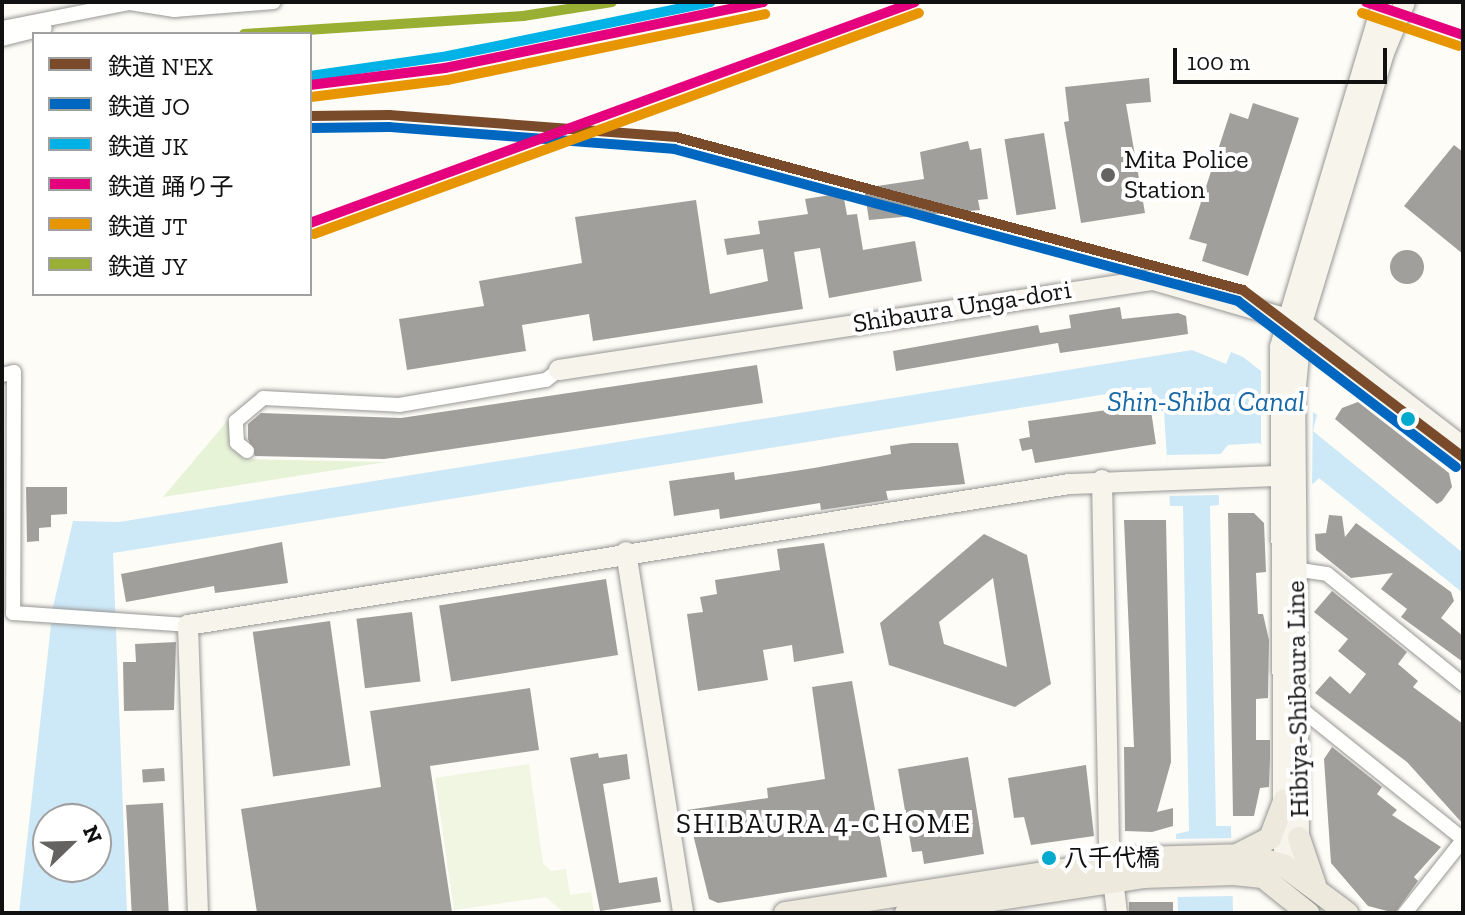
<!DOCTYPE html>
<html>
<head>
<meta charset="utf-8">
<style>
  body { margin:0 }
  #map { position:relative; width:1465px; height:915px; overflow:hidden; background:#fdfcf7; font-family:"Zilla Slab","Noto Sans JP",serif }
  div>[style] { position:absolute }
  .green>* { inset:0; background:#e7f3d7 }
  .pitch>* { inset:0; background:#f0f6e1 }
  .water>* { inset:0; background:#cde8f7 }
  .pier>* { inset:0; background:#fdfcf7; transform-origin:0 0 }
  .building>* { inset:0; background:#a19f9c; transform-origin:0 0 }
  .round { border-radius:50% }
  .roads { filter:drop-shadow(0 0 2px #979795) drop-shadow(0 0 2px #979795) }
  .street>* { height:14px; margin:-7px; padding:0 7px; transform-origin:7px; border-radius:7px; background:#fffffe }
  .secondary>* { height:20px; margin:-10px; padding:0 10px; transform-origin:10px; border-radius:10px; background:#f6f4eb }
  .primary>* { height:22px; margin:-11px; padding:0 11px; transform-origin:11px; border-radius:11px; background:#ede9dc }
  .rail-1>* { height:10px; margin:-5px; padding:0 5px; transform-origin:5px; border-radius:5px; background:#7a4b2a }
  .rail-2>* { height:10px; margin:-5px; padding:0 5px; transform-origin:5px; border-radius:5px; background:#0067c0 }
  .rail-3>* { height:10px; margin:-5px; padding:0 5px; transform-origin:5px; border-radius:5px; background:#00b2e5 }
  .rail-4>* { height:10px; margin:-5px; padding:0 5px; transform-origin:5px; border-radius:5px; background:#e5007d }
  .rail-5>* { height:10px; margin:-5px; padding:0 5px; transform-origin:5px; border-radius:5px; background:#e79602 }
  .rail-6>* { height:10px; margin:-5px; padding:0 5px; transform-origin:5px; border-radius:5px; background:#99af33 }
  .dots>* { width:22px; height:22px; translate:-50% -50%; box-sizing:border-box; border:4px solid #fff; border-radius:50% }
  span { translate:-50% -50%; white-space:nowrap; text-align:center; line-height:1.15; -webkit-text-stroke:8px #fff; paint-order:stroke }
  .bus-label { font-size:24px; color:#111 }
  .left { translate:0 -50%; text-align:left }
  .poi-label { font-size:26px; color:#111 }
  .street-label { font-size:26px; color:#111 }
  .water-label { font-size:28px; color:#1768a6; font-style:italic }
  .neighbourhood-label { font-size:28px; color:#111; letter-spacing:2px }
  .frame { position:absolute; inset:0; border:4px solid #111; pointer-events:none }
  .legend { position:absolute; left:32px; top:32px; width:280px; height:264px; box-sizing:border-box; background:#fff; border:2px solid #a0a0a0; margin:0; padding:10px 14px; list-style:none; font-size:24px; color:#111 }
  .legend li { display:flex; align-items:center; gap:16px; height:40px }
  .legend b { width:40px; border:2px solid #a0a0a0 }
  .north { position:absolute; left:32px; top:803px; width:80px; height:80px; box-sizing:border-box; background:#fff; border:2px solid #a0a0a0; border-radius:50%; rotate:67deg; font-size:22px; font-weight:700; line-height:32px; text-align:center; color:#111 }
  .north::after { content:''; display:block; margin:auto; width:28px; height:36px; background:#646362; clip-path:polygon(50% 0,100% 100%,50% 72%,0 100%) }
  .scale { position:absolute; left:1173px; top:48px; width:214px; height:36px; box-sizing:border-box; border:4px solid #111; border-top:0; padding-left:10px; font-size:24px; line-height:28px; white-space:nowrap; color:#111; -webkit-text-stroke:6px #fff; paint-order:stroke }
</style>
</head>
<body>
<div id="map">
  <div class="green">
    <div style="clip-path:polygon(229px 419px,232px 445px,248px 459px,386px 462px,163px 497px)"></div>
  </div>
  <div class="pitch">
    <div style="clip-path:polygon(529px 764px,543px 863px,551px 871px,566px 869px,570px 895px,591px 892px,594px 913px,564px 913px,546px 897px,454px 910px,435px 778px)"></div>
  </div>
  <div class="water">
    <div style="clip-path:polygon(evenodd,1192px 350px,1226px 364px,1231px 352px,1243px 357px,1317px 415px,1313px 431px,1463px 553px,1463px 593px,1319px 478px,1313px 484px,1259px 443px,1228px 445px,1218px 457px,1219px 505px,1210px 506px,1216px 826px,1231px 826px,1233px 913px,1178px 913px,1176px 834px,1189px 831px,1183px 506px,1170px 506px,1164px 411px,1157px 411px,1151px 387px,113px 553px,127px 913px,19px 913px,53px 607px,73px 521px,119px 522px,1192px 350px,48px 819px,96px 819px,96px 867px,48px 867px,48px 819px)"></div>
  </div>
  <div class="pier">
    <div style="clip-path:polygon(1261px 370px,1313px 409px,1312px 486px,1261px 448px)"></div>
    <div style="left:1221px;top:454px;width:41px;height:54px;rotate:89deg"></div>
    <div style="left:1233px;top:838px;width:58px;height:60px;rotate:89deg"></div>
  </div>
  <div class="building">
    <div style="clip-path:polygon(1149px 78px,1151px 102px,1126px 104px,1145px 213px,1081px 223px,1064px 122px,1069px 121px,1065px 87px)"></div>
    <div style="clip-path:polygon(1253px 103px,1299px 118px,1248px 276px,1202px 261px,1207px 244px,1189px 239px,1230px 113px,1248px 119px)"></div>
    <div style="left:1044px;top:133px;width:77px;height:40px;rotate:81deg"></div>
    <div style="clip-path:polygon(968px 141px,970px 150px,981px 148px,988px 199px,978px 200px,980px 210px,869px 220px,864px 188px,924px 179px,920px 152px)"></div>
    <div style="clip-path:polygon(1454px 145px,1463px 152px,1463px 254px,1404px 206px)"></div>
    <div style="clip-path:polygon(843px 193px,847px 215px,857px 214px,863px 250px,915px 241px,922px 281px,829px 298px,820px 248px,794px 252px,803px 309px,593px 341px,589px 314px,522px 325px,526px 351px,407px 370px,399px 319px,484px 306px,479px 281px,582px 263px,575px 217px,696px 200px,710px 294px,768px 281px,763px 249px,727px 255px,724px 239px,760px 234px,758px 221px,808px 214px,805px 199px)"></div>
    <div class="round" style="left:1390px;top:250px;width:34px;height:34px"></div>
    <div style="clip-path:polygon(1120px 307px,1122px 319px,1178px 313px,1186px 316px,1188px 334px,1060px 353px,1058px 343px,896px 371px,893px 351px,1038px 325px,1040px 333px,1071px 328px,1069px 315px)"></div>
    <div style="clip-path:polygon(757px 365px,763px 403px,384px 459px,255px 456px,248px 439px,248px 424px,261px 413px,401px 418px)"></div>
    <div style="clip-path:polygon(1358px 402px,1449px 473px,1452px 487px,1442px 501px,1437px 504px,1335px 419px,1342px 408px)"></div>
    <div style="clip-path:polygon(1150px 404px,1156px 444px,1035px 463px,1032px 449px,1022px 451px,1019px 439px,1030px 437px,1028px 421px)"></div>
    <div style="clip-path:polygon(911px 443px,958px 443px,965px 484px,886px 491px,888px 500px,821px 510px,820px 503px,720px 519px,719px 509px,674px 516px,669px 481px,734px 472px,735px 480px,814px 468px,891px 454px,890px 446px)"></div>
    <div style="clip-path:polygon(26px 487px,67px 487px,67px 514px,51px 515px,51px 527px,39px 528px,39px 541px,27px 542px)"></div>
    <div style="clip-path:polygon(1228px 513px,1254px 513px,1264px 523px,1266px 572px,1256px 573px,1258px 614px,1263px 614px,1269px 640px,1268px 698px,1256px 699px,1256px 740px,1270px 740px,1270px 759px,1269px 787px,1260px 788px,1254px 816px,1233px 816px)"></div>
    <div style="clip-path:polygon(1329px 515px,1342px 516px,1345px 537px,1356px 523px,1451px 592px,1454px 601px,1441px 618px,1463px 636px,1463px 662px,1401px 617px,1407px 609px,1381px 589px,1393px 573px,1351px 578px,1316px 550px,1315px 534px,1326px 533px)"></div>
    <div style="clip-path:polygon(1124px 520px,1166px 520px,1171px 762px,1157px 812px,1173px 808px,1173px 826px,1152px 832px,1125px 831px,1124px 747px,1134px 747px)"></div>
    <div style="clip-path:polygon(evenodd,984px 534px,1027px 555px,1051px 684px,1015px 707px,889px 665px,880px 623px,984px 534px,993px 578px,1007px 667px,944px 644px,939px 622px,993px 578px)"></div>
    <div style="clip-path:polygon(282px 542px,288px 583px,215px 593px,214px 586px,126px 602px,121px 574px)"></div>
    <div style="clip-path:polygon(824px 543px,844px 653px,794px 662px,792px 645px,763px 650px,768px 680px,698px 691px,687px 614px,703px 612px,700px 597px,717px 594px,715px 580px,780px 570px,777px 549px)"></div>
    <div style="left:606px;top:579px;width:77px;height:169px;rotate:81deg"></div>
    <div style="clip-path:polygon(1332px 591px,1407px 652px,1398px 664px,1418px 681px,1413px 687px,1463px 724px,1463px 824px,1407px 762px,1315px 693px,1330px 676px,1350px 694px,1366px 674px,1338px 651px,1348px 639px,1314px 612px)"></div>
    <div style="left:412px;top:612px;width:70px;height:56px;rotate:83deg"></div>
    <div style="left:330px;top:621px;width:146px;height:78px;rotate:82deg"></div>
    <div style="clip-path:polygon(176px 642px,174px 710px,124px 711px,123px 662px,136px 662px,135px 644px)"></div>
    <div style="clip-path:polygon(852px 681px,887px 877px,718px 903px,709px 899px,687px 810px,768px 798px,767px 788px,825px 779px,812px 687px)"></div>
    <div style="clip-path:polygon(530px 688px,539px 750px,430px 766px,452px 912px,257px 913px,241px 809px,381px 787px,370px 711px)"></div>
    <div style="clip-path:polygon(1332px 747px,1382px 787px,1377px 794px,1397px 810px,1392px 815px,1441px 847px,1414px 877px,1418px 881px,1395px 913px,1368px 906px,1331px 863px,1324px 759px)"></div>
    <div style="clip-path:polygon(598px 753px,599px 758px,627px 754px,630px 779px,603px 784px,619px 883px,657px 877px,661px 902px,600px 911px,570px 758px)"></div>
    <div style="clip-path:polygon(968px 757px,984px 854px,924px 864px,922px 851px,912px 852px,898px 769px)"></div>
    <div style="clip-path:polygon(1086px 765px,1094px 836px,1031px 845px,1024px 817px,1014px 818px,1008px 778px)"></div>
    <div style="left:164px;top:768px;width:13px;height:22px;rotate:86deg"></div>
    <div style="left:163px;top:803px;width:110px;height:37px;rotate:87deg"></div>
    <div style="left:1173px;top:902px;width:11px;height:44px;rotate:90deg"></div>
  </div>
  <div class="roads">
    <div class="street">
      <div style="left:2px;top:28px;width:130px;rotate:-11.1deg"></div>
      <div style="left:130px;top:3px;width:45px;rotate:9deg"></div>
      <div style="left:174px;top:10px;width:100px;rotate:-4.6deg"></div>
      <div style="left:2px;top:39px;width:44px;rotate:-14.3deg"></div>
      <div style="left:2px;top:375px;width:12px;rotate:-14deg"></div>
      <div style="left:14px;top:372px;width:241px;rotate:90.2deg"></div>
      <div style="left:13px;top:613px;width:175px;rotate:3.9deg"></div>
      <div style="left:247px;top:451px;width:13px;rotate:-141deg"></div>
      <div style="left:237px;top:443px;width:22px;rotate:-93deg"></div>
      <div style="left:236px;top:421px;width:35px;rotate:-40deg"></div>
      <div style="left:263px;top:398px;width:136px;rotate:2.9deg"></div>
      <div style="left:399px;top:405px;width:149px;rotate:-9.7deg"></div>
      <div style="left:546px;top:380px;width:16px;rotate:-38deg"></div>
      <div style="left:1287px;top:568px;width:40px;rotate:8.5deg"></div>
      <div style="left:1327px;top:574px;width:175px;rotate:39deg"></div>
      <div style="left:1295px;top:704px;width:216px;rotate:38.8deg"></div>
      <div style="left:1405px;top:913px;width:93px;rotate:-51.5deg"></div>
    </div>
    <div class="secondary">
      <div style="left:559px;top:370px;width:601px;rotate:-8.62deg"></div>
      <div style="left:1153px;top:280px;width:155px;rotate:16.1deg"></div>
      <div style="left:1302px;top:323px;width:203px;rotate:37.6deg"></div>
      <div style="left:1102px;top:480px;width:365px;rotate:88.9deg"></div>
      <div style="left:1109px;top:845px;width:68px;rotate:83.3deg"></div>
      <div style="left:626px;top:552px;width:365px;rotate:81deg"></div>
      <div style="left:1284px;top:866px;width:519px;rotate:-90.44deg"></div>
      <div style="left:1280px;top:347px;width:360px;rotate:-73.4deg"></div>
      <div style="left:1271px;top:871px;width:23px;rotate:-31deg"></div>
      <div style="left:1291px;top:859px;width:22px;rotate:-69deg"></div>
      <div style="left:1299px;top:838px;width:441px;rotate:-90.5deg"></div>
      <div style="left:1295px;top:397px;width:74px;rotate:-84.6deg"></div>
      <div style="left:1302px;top:323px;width:282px;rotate:-73.1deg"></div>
      <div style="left:1384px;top:53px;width:55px;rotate:-67.6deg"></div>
      <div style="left:198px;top:913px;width:288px;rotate:-92deg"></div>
      <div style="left:188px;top:625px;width:892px;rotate:-9.09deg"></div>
      <div style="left:1069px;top:484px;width:210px;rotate:-2.2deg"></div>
    </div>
    <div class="primary">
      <div style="left:1299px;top:838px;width:50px;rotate:71.2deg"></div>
      <div style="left:1239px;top:854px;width:35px;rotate:-27deg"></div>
      <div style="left:1270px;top:838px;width:40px;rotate:-69deg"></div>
      <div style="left:785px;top:913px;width:361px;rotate:-8.8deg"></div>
      <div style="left:1142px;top:858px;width:107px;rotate:-1.6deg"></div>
      <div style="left:1249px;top:855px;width:37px;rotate:17deg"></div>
      <div style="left:1284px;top:866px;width:79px;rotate:36.7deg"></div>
      <div style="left:906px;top:913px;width:240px;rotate:-8.6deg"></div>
      <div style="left:1143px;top:877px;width:91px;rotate:-1.9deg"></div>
      <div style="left:1234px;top:874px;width:29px;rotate:6deg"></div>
      <div style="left:1263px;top:877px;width:58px;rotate:38.7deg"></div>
    </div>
  </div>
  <div class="rail-1">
    <div style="left:310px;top:116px;width:79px;rotate:-0.7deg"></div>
    <div style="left:389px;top:115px;width:288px;rotate:4.4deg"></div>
    <div style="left:676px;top:137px;width:587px;rotate:15.1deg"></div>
    <div style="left:1243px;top:290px;width:276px;rotate:37.2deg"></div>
  </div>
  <div class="rail-2">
    <div style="left:310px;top:128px;width:79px;rotate:-0.7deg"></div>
    <div style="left:389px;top:127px;width:286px;rotate:4.4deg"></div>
    <div style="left:674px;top:149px;width:584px;rotate:15.08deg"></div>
    <div style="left:1238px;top:301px;width:274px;rotate:37.3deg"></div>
  </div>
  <div class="rail-3">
    <div style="left:310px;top:76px;width:139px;rotate:-8.2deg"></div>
    <div style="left:448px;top:56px;width:268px;rotate:-11.6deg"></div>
  </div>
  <div class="rail-4">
    <div style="left:1366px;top:2px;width:102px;rotate:18.8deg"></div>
    <div style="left:310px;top:85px;width:136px;rotate:-7.2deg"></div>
    <div style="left:445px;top:68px;width:325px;rotate:-11.7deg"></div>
    <div style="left:310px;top:223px;width:644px;rotate:-20.07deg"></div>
  </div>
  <div class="rail-5">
    <div style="left:1362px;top:13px;width:102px;rotate:18.8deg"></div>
    <div style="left:311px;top:97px;width:137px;rotate:-7.1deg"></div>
    <div style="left:447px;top:80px;width:325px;rotate:-11.7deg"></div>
    <div style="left:314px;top:234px;width:644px;rotate:-20.07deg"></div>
  </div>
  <div class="rail-6">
    <div style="left:244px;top:34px;width:280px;rotate:-3.7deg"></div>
    <div style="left:523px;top:16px;width:90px;rotate:-8.9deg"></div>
  </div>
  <div class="dots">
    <div style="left:1108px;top:175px;background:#646362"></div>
    <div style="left:1408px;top:419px;background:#00a9ce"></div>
    <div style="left:1049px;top:858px;background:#00a9ce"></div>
  </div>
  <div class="bus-label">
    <span class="left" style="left:1064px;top:858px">八千代橋</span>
  </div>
  <div class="poi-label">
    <span class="left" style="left:1124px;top:175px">Mita Police<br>Station</span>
  </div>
  <div class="street-label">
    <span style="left:962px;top:307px;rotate:-9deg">Shibaura Unga-dori</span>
    <span style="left:1298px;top:699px;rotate:-91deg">Hibiya-Shibaura Line</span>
  </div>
  <div class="water-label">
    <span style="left:1206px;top:402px">Shin-Shiba Canal</span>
  </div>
  <div class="neighbourhood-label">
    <span style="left:824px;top:824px">SHIBAURA 4-CHOME</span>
  </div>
  <div class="frame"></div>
  <ul class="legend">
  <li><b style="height:10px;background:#7a4b2a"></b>鉄道 N'EX</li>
  <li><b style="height:10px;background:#0067c0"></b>鉄道 JO</li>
  <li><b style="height:10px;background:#00b2e5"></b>鉄道 JK</li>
  <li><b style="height:10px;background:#e5007d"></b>鉄道 踊り子</li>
  <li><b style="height:10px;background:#e79602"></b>鉄道 JT</li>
  <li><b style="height:10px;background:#99af33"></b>鉄道 JY</li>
  </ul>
  <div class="north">N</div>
  <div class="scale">100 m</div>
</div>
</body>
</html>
